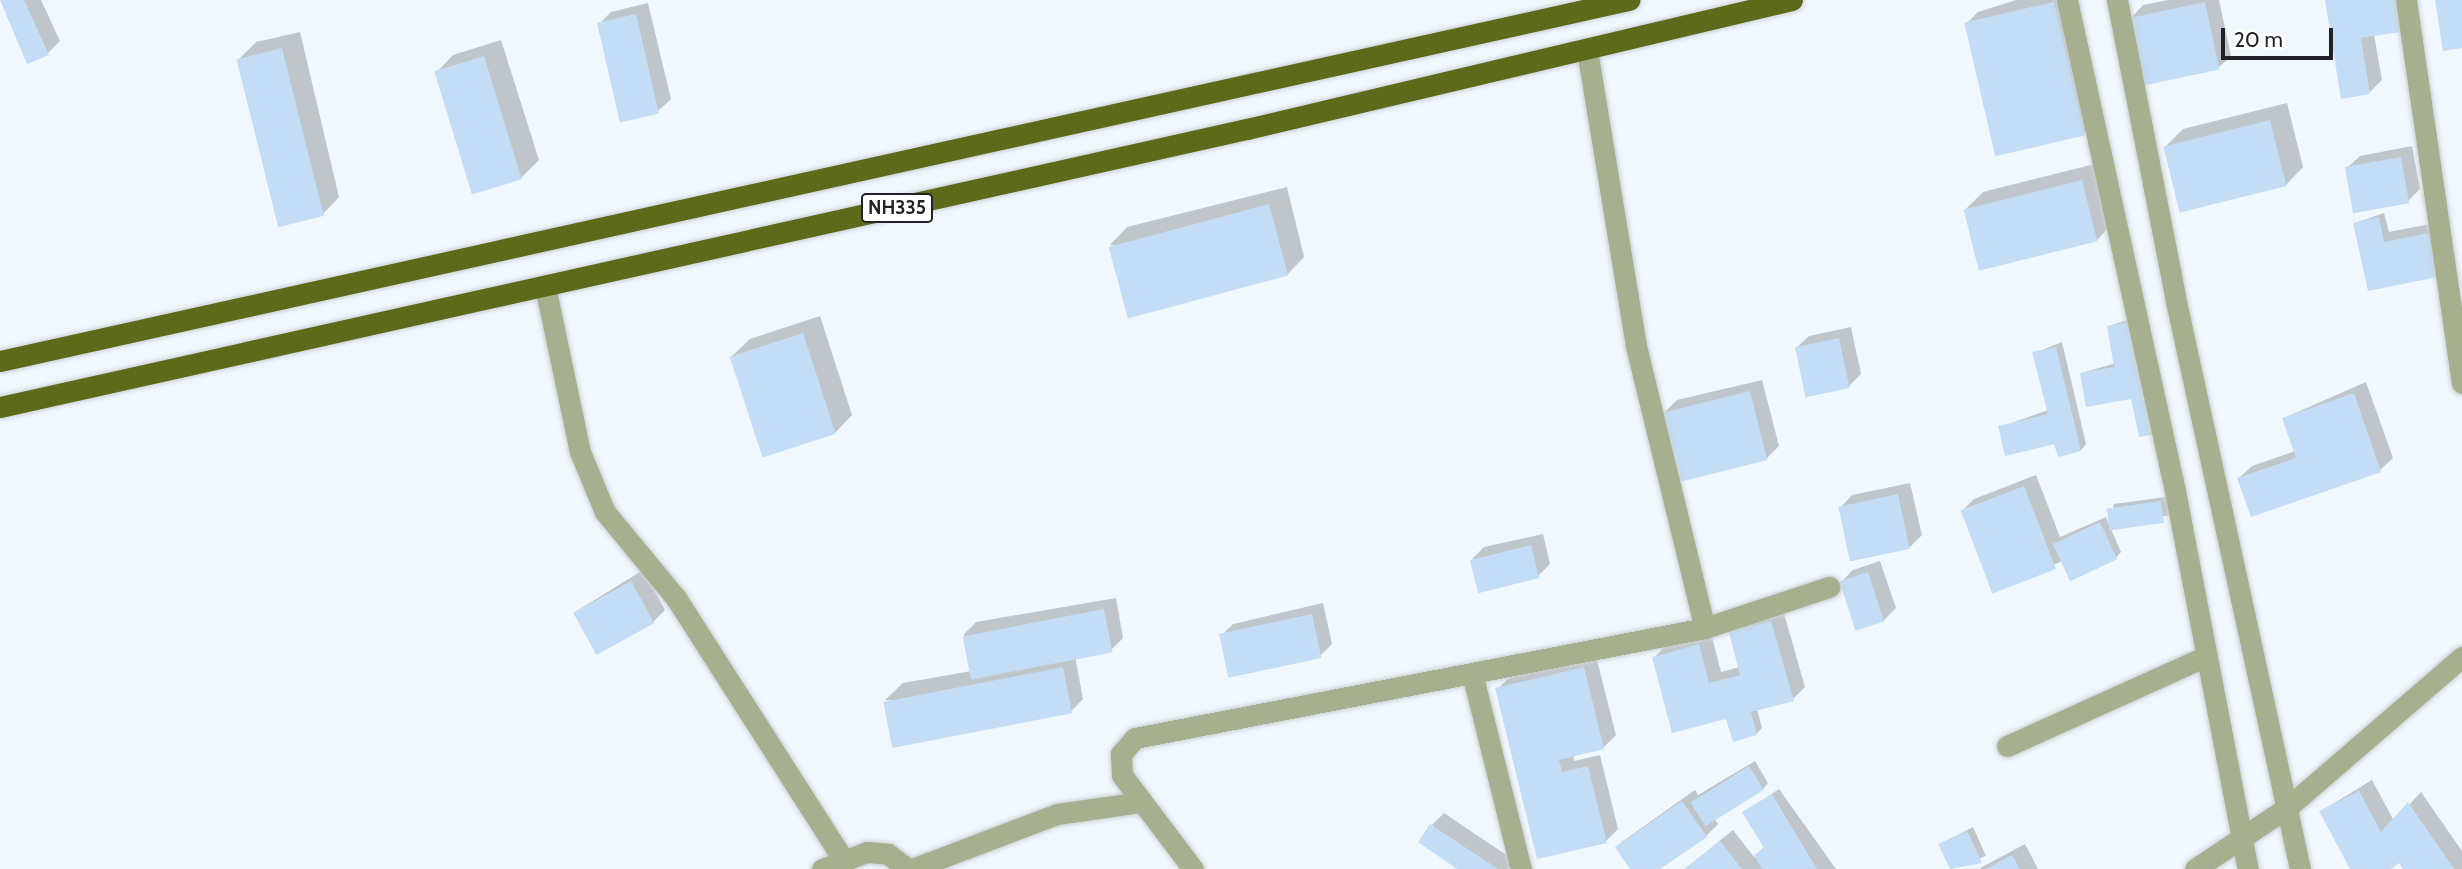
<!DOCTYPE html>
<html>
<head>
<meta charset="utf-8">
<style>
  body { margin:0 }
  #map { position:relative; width:2462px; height:869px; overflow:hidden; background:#f0f7fd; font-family:Cabin,sans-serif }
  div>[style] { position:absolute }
  .shadow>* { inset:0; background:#0003 }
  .building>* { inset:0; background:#c2ddf5; transform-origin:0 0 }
  .roads { filter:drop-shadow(0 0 2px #cbd1d6) drop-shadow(0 0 2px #cbd1d6) }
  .minor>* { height:21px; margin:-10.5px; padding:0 10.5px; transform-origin:10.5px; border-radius:10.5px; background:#a7b08e }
  .trunk>* { height:21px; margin:-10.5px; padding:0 10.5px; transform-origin:10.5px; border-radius:10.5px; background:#5c6a1a }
  span { translate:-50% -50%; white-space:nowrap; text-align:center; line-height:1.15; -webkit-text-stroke:6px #fff; paint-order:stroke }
  .shield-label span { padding:2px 5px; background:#fff; border:2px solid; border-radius:5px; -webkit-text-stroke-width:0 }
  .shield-label { font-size:19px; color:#202225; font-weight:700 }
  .scale { position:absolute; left:2221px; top:28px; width:112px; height:32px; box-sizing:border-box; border:4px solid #202225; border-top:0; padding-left:9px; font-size:21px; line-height:24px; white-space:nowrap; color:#202225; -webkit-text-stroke:5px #fff; paint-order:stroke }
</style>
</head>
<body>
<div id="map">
  <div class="shadow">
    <div style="clip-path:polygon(1px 0,41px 0,60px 41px,48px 53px)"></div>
    <div style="clip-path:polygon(2016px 0,2075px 0,2101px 116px,2084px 134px,1966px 24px,1978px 12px)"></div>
    <div style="clip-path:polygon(2169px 0,2219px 0,2231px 56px,2218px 68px,2131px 18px,2143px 5px)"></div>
    <div style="clip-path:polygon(2327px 0,2374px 34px,2382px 80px,2370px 92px)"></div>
    <div style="clip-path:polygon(648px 3px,671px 99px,658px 111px,599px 24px,611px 12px)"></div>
    <div style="clip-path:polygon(300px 32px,339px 197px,322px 215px,238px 60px,256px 42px)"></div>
    <div style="clip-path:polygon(501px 40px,539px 160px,522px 177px,473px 192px,436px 73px,453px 55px)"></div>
    <div style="clip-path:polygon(2287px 103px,2303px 167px,2286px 185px,2165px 147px,2183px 129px)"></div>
    <div style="clip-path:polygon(2412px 146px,2420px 189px,2408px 201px,2347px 168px,2360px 156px)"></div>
    <div style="clip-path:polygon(2099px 163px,2114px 222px,2097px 240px,1966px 209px,1983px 192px)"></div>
    <div style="clip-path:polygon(1287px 187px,1304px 257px,1287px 275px,1110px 245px,1127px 227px)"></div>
    <div style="clip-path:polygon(2384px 213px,2389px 232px,2440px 222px,2448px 263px,2369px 289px,2355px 223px)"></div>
    <div style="clip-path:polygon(820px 316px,852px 415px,835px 433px,732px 356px,750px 339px)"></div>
    <div style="clip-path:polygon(2140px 316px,2133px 397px,2082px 373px,2116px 363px,2109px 326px)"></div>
    <div style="clip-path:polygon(1851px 327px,1861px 374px,1849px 386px,1796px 348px,1809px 336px)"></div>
    <div style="clip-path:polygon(2062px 342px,2086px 444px,2081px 450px,2000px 427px,2048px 410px,2034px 353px)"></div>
    <div style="clip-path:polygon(1762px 380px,1779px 446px,1767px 458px,1681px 479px,1665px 412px,1677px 400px)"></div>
    <div style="clip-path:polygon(2366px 382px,2393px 458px,2380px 470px,2252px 514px,2239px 478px,2252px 466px,2295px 451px,2284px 418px)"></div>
    <div style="clip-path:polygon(2036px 475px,2060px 537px,2106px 517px,2109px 525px,2114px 504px,2166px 497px,2169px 515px,2111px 529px,2121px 552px,2116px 558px,2062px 561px,1994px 591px,1962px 511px,1974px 499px)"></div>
    <div style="clip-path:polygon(1910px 483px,1922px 535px,1910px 547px,1840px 508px,1852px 495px)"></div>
    <div style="clip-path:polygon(1543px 534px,1550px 564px,1538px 576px,1472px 559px,1484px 547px)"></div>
    <div style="clip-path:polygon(1880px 561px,1896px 608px,1883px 621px,1841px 582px,1853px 570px)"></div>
    <div style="clip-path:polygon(643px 570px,665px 610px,653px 622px,575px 612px)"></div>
    <div style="clip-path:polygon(1116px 598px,1123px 638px,1111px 650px,1075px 656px,1083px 699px,1071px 711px,885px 700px,903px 683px,971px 671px,964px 634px,976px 622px)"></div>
    <div style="clip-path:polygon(1323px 603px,1332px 644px,1320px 656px,1221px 636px,1233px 624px)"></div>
    <div style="clip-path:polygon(1783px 610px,1805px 687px,1793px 699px,1757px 709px,1762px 728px,1756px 734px,1728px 719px,1654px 658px,1666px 645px,1711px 633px,1721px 672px,1740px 667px,1731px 633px,1743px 620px)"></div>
    <div style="clip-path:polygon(1596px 656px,1616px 735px,1603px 748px,1573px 755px,1574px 761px,1600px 755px,1618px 829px,1606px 841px,1497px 689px,1510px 677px)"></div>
    <div style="clip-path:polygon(1755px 761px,1768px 783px,1763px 789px,1714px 818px,1718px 824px,1706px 836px,1657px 869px,1632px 869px,1617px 847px,1623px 841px,1695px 790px,1698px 795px)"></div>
    <div style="clip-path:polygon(2372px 780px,2394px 821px,2421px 792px,2462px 851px,2462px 869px,2405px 869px,2400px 860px,2388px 869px,2352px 869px,2321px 811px)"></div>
    <div style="clip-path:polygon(1779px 789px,1836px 869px,1685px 869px,1733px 830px,1754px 857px,1765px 846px,1745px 812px)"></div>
    <div style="clip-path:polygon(1444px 813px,1514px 860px,1508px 869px,1460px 869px,1432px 825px)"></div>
    <div style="clip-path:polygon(1973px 827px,1986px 856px,1951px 869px,1940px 844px)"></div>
    <div style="clip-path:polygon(2025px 844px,2038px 869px,1980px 869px,1982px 867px)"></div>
  </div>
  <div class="building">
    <div style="clip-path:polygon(0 0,24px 0,49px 55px,27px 64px)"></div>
    <div style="clip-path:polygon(2325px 0,2401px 0,2406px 31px,2361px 38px,2370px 94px,2341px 99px)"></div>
    <div style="clip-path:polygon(2435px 0,2462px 0,2462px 48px,2443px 51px)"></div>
    <div style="left:2054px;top:2px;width:137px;height:92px;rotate:77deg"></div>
    <div style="left:2205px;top:2px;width:69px;height:77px;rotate:78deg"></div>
    <div style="left:636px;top:14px;width:102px;height:40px;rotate:77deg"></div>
    <div style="left:282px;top:48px;width:173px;height:47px;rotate:76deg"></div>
    <div style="left:484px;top:56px;width:129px;height:52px;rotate:73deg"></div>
    <div style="left:2270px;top:120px;width:68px;height:110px;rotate:76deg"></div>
    <div style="left:2401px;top:157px;width:47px;height:57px;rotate:80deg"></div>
    <div style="left:2082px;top:180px;width:63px;height:122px;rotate:76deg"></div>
    <div style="left:1269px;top:204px;width:74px;height:166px;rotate:75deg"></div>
    <div style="clip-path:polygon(2379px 217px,2384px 242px,2428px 233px,2437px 277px,2368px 291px,2353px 223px)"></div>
    <div style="clip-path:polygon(2135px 321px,2156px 434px,2139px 437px,2131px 399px,2086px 407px,2080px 373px,2114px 367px,2107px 326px)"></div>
    <div style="left:803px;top:333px;width:106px;height:77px;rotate:72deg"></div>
    <div style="left:1839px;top:338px;width:51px;height:45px;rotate:78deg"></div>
    <div style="clip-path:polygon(2056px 347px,2081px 451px,2058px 457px,2054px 444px,2005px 456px,1998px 426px,2048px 414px,2032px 352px)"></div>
    <div style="left:1750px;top:391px;width:71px;height:89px;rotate:76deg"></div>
    <div style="clip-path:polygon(2354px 393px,2381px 472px,2251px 517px,2237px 478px,2296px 458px,2282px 418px)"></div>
    <div style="left:2024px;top:486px;width:89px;height:68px;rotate:69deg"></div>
    <div style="left:1898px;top:494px;width:56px;height:61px;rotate:78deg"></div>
    <div style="left:2161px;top:501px;width:22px;height:55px;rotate:82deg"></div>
    <div style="left:2100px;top:522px;width:41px;height:52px;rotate:65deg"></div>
    <div style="left:1531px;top:545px;width:34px;height:63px;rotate:76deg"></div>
    <div style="left:1868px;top:572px;width:52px;height:30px;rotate:72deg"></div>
    <div style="left:631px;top:581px;width:48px;height:66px;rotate:61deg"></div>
    <div style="left:1104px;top:609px;width:44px;height:144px;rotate:79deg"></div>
    <div style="left:1312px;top:614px;width:45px;height:95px;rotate:78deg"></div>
    <div style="clip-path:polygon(1771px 621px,1794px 701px,1751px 712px,1757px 735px,1733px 742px,1726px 719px,1672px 733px,1652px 657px,1699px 644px,1709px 683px,1740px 675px,1729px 632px)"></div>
    <div style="left:1063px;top:667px;width:47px;height:183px;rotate:79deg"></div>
    <div style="clip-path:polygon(1584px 667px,1604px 749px,1559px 760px,1562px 772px,1588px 766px,1607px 843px,1537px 859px,1495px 688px)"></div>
    <div style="left:1749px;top:766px;width:28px;height:69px;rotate:58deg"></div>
    <div style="clip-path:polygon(2359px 791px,2381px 832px,2408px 802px,2454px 869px,2403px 869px,2399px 863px,2391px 869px,2350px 869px,2319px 811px)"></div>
    <div style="clip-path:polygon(1772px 794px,1794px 831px,1817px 869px,1762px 869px,1754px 855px,1764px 848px,1742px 812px)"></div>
    <div style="clip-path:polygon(1682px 801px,1707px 837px,1660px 869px,1630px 869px,1615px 847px)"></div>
    <div style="clip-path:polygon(1430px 824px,1498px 869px,1457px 869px,1418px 842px)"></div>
    <div style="clip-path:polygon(1967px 831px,1982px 863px,1950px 869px,1938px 844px)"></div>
    <div style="clip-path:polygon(1720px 841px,1742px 869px,1684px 869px)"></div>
    <div style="clip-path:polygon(2012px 855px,2020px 869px,1986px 869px)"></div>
  </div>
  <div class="roads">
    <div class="minor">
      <div style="left:2067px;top:0;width:503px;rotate:77.59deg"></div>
      <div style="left:2175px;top:491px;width:385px;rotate:79.1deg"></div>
      <div style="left:2117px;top:0;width:303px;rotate:78.9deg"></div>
      <div style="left:2175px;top:297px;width:585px;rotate:77.67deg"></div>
      <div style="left:2406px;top:0;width:387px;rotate:81.7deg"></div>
      <div style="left:1587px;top:50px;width:300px;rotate:80.6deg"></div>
      <div style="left:1636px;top:346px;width:290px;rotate:76.3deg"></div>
      <div style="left:545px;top:286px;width:170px;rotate:78.1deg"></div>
      <div style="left:580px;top:452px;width:65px;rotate:67.4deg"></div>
      <div style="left:605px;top:512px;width:112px;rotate:50.5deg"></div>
      <div style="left:676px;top:598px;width:308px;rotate:57.4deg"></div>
      <div style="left:1473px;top:677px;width:198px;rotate:76deg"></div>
      <div style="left:2007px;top:746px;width:218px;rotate:-24.3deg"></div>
      <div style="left:822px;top:869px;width:48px;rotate:-20.7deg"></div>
      <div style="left:867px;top:852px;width:21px;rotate:5deg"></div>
      <div style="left:888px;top:854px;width:25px;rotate:37deg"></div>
      <div style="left:912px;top:869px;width:155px;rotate:-20.8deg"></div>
      <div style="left:1057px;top:814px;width:84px;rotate:-8.2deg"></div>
      <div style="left:1193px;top:869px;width:118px;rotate:-127.1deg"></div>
      <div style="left:1122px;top:775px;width:21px;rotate:-93deg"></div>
      <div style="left:1121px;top:754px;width:21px;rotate:-49deg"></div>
      <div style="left:1135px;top:738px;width:581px;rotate:-10.92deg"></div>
      <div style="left:1705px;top:628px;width:131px;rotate:-18.3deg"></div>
      <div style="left:2195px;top:869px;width:112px;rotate:-33.7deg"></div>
      <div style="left:2288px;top:807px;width:230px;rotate:-40.8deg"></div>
    </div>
    <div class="trunk">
      <div style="left:0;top:361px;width:1669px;rotate:-12.5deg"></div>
      <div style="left:0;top:407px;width:1278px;rotate:-12.57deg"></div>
      <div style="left:1247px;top:129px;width:560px;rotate:-13.32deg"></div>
    </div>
  </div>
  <div class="shield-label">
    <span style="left:897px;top:208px">NH335</span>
  </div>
  <div class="scale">20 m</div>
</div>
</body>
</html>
